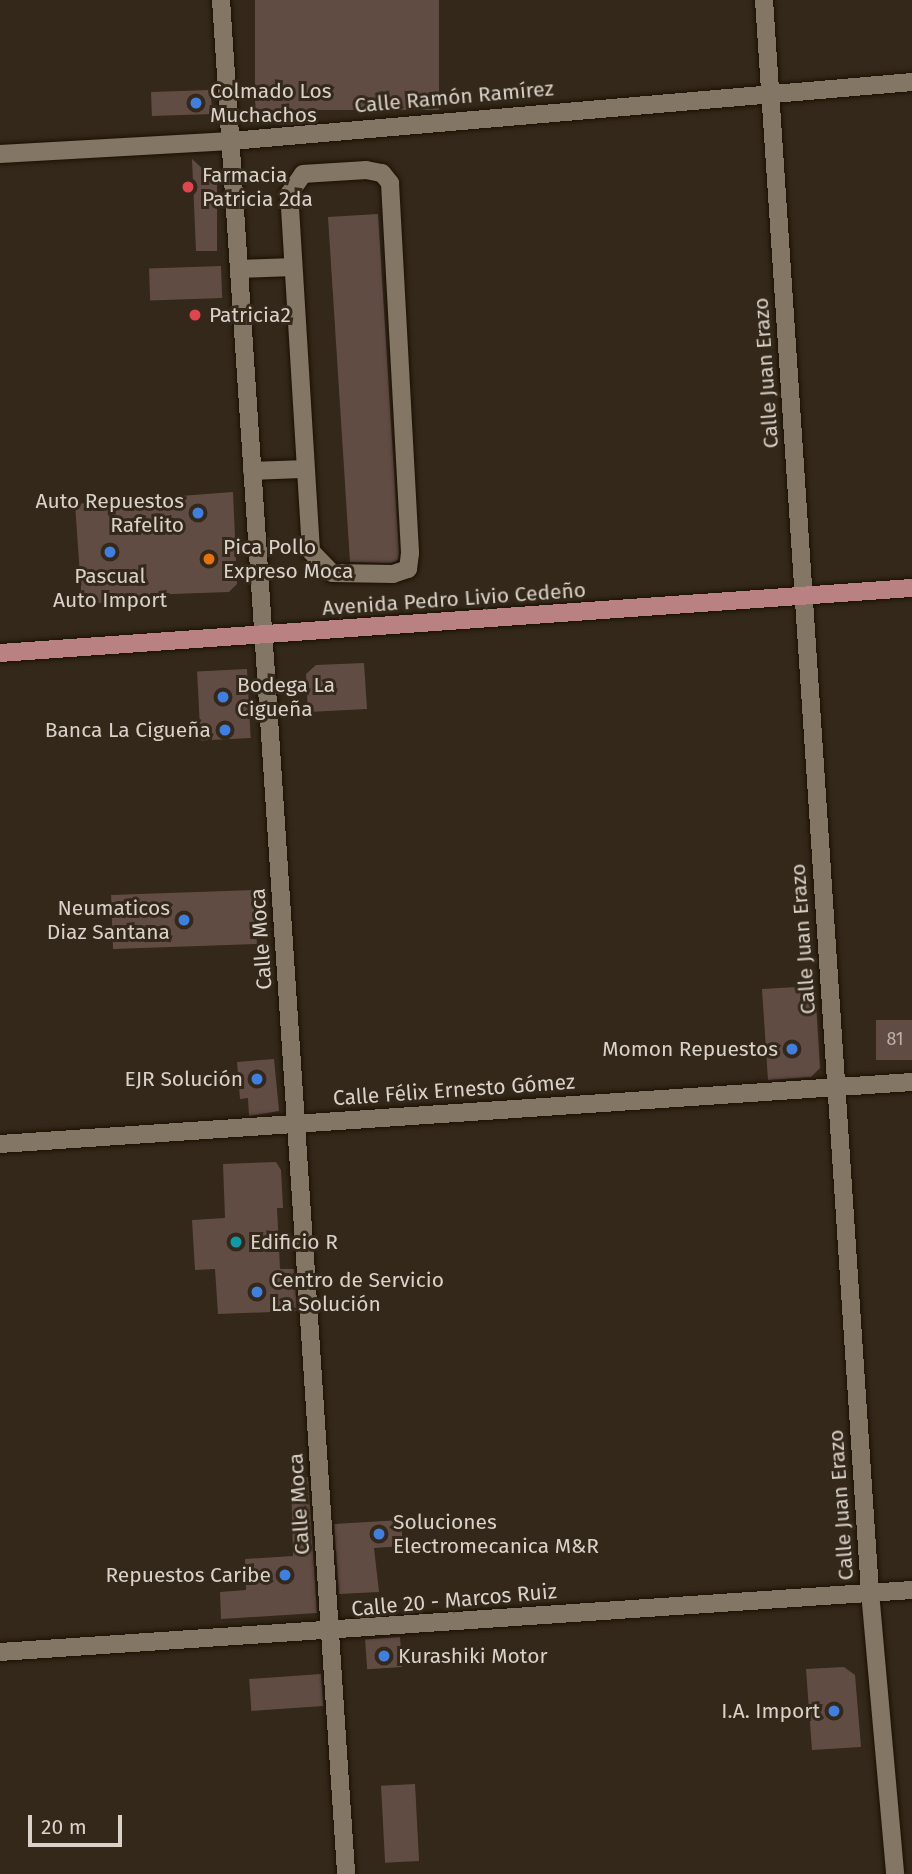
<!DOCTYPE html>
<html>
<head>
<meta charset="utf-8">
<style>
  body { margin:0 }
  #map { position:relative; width:912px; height:1874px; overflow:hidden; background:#332819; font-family:"Fira Sans",sans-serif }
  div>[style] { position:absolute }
  .building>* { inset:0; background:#614c44; transform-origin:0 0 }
  .roads { filter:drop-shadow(0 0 2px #1b1004) drop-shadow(0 0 2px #1b1004) }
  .minor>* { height:18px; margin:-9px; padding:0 9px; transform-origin:9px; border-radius:9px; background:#847665 }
  .major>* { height:18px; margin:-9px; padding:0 9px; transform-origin:9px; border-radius:9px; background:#b98181 }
  .dots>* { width:19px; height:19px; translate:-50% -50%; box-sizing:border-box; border:4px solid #332819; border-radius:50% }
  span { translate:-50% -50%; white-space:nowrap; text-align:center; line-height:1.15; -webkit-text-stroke:6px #332819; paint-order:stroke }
  .number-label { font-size:18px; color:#bcb0a8 }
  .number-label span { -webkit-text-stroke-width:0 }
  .poi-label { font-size:21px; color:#dad2c9 }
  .left { translate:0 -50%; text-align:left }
  .right { translate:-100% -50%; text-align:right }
  .street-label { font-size:21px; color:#dad2c9 }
  .scale { position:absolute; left:28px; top:1815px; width:94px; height:32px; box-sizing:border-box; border:4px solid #dad2c9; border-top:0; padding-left:9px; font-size:21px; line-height:24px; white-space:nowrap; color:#dad2c9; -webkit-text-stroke:5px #332819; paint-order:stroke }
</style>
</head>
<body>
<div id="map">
  <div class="building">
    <div style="left:255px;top:0;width:184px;height:110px"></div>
    <div style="left:211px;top:90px;width:24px;height:60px;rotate:88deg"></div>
    <div style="clip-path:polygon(192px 159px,217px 182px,217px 251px,196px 251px)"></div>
    <div style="clip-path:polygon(378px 214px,399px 553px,398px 560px,391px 563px,350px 562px,328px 217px)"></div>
    <div style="left:221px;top:266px;width:32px;height:72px;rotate:88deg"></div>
    <div style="clip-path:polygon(233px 492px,237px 584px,229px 592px,144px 595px,144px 600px,82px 604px,75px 504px)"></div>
    <div style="clip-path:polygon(364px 663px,367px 709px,308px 712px,306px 674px,316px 665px)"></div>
    <div style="left:247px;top:669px;width:69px;height:50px;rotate:87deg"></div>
    <div style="left:255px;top:890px;width:54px;height:144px;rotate:88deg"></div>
    <div style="clip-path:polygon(815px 986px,820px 1068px,811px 1077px,768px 1080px,762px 989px)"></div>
    <div style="left:912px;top:1020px;width:40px;height:36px;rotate:90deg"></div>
    <div style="clip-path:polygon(274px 1059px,279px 1111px,249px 1116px,248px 1098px,240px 1099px,237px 1062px)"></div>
    <div style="clip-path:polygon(276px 1162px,281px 1170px,283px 1208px,277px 1208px,280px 1269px,294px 1269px,297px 1311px,218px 1314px,215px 1269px,195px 1270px,192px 1220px,225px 1218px,223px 1164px)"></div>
    <div style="clip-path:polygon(308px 1477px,317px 1613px,221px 1619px,220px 1592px,246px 1590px,245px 1559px,293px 1556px,291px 1478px)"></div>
    <div style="clip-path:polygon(401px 1520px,403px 1546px,374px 1548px,379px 1592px,339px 1594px,334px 1524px)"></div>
    <div style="left:400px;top:1637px;width:30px;height:35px;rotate:86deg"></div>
    <div style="clip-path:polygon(844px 1667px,855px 1675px,861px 1747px,812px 1750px,806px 1669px)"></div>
    <div style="left:321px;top:1674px;width:32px;height:72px;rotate:86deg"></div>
    <div style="left:415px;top:1784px;width:77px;height:34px;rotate:87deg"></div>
  </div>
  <div class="roads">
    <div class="minor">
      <div style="left:221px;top:0;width:1878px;rotate:86.18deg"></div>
      <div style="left:764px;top:0;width:1596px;rotate:86.19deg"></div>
      <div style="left:870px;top:1592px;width:283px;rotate:84.9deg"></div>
      <div style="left:0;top:154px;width:231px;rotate:-3.2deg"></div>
      <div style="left:231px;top:141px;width:684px;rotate:-4.95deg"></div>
      <div style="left:366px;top:170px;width:16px;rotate:11deg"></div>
      <div style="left:382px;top:173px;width:13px;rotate:51deg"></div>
      <div style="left:390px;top:183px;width:371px;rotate:86.9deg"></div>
      <div style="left:410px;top:553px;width:16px;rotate:97deg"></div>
      <div style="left:408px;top:569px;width:16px;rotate:162deg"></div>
      <div style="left:393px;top:574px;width:61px;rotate:-179.1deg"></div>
      <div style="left:332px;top:573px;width:30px;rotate:-134deg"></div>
      <div style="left:311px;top:551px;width:358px;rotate:-93.5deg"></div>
      <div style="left:289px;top:194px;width:24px;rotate:-55deg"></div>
      <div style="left:303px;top:174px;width:63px;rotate:-3.6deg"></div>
      <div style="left:239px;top:269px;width:54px;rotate:-2.1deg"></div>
      <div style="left:252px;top:471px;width:53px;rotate:-2.2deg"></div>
      <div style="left:0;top:1144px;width:914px;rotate:-3.89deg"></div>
      <div style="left:0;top:1652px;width:914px;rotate:-3.89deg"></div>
    </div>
    <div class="major">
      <div style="left:0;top:653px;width:914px;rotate:-4.08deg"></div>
    </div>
  </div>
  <div class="dots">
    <div style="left:196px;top:103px;background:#3f7fe0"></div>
    <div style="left:188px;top:187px;background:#e0444e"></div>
    <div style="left:195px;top:315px;background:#e0444e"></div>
    <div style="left:198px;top:513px;background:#3f7fe0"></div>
    <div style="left:110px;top:552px;background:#3f7fe0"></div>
    <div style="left:209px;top:559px;background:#e8710a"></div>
    <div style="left:223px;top:697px;background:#3f7fe0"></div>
    <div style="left:225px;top:730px;background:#3f7fe0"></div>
    <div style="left:184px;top:920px;background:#3f7fe0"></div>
    <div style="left:792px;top:1049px;background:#3f7fe0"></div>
    <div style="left:257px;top:1079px;background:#3f7fe0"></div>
    <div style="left:236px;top:1242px;background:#0f9aa8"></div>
    <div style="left:257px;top:1292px;background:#3f7fe0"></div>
    <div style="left:379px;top:1534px;background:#3f7fe0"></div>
    <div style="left:285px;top:1575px;background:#3f7fe0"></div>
    <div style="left:384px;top:1656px;background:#3f7fe0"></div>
    <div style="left:834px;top:1711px;background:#3f7fe0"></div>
  </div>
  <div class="number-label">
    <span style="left:895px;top:1039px">81</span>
  </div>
  <div class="poi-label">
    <span class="left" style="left:210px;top:103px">Colmado Los<br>Muchachos</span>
    <span class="left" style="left:202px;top:187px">Farmacia<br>Patricia 2da</span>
    <span class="left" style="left:209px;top:315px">Patricia2</span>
    <span class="right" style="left:184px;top:513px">Auto Repuestos<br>Rafelito</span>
    <span class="left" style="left:223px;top:559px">Pica Pollo<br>Expreso Moca</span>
    <span style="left:110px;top:588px">Pascual<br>Auto Import</span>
    <span class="left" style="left:237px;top:697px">Bodega La<br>Cigueña</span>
    <span class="right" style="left:211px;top:730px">Banca La Cigueña</span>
    <span class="right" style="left:170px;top:920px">Neumaticos<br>Diaz Santana</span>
    <span class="right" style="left:778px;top:1049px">Momon Repuestos</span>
    <span class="right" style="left:243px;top:1079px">EJR Solución</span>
    <span class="left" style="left:250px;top:1242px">Edificio R</span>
    <span class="left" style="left:271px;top:1292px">Centro de Servicio<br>La Solución</span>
    <span class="left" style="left:393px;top:1534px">Soluciones<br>Electromecanica M&amp;R</span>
    <span class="right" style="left:271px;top:1575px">Repuestos Caribe</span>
    <span class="left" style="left:398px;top:1656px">Kurashiki Motor</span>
    <span class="right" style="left:820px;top:1711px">I.A. Import</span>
  </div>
  <div class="street-label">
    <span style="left:454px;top:97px;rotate:-5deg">Calle Ramón Ramírez</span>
    <span style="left:766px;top:373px;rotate:-94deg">Calle Juan Erazo</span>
    <span style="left:454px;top:599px;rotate:-4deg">Avenida Pedro Livio Cedeño</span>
    <span style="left:261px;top:939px;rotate:-94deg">Calle Moca</span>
    <span style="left:803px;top:939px;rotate:-94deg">Calle Juan Erazo</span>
    <span style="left:454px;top:1090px;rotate:-4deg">Calle Félix Ernesto Gómez</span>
    <span style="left:299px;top:1504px;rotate:-94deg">Calle Moca</span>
    <span style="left:841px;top:1505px;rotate:-94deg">Calle Juan Erazo</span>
    <span style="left:454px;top:1600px;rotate:-5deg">Calle 20 - Marcos Ruiz</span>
  </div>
  <div class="scale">20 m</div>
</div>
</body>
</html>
